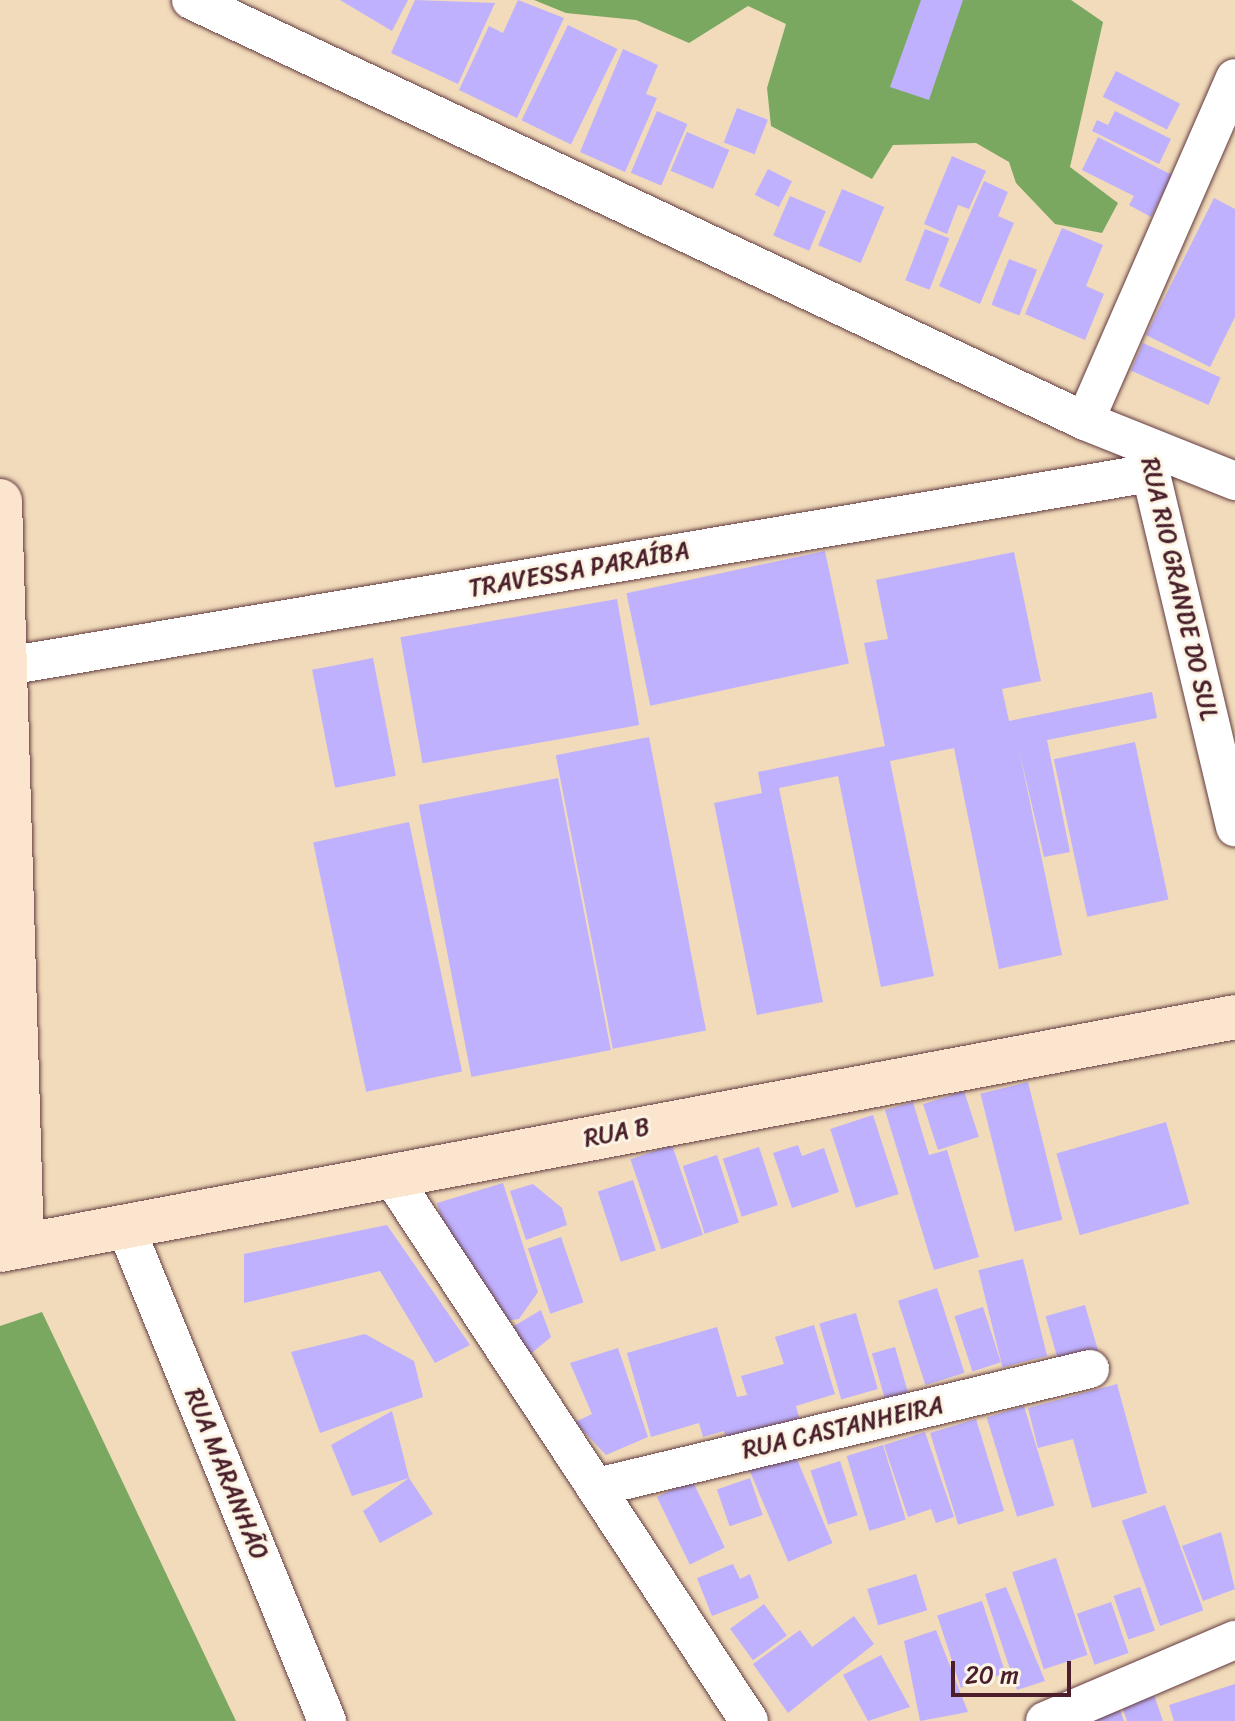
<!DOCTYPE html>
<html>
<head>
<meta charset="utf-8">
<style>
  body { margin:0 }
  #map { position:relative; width:1235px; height:1721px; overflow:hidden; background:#f1dbba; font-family:Sriracha,sans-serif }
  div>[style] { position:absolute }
  .forest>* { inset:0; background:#7ba861 }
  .building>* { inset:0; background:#bfb1fe; transform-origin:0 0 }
  .roads { filter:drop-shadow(0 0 2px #633b40) drop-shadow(0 0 2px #633b40) }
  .street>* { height:38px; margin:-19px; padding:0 19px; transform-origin:19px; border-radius:19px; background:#fff }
  .secondary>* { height:44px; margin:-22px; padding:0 22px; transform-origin:22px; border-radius:22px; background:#fce5cf }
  span { translate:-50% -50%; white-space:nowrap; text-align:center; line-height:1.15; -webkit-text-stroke:6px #fcf5e5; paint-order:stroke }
  .street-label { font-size:24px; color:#4a1f2b }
  .scale { position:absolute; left:951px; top:1661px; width:120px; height:36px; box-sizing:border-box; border:4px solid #4a1f2b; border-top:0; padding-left:10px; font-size:24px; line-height:28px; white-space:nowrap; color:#4a1f2b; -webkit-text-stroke:6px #fcf5e5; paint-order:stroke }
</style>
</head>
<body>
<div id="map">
  <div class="forest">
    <div style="clip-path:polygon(534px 0,1071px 0,1103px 22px,1070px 167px,1118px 203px,1102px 233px,1055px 224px,1016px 183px,1009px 162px,976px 143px,893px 145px,872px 179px,771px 126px,767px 88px,786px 24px,748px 6px,689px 43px,636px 20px,566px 13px)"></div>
    <div style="clip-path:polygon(42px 1312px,236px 1721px,0 1721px,0 1326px)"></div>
  </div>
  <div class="building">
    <div style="clip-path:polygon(340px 0,408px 0,392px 31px)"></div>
    <div style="clip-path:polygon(415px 0,495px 3px,458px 84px,391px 53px)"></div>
    <div style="clip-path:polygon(518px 0,564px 18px,517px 118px,459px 90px,489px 26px,503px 33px)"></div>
    <div style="clip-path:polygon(921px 0,963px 0,929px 100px,890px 87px)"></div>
    <div style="left:568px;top:25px;width:55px;height:106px;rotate:26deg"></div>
    <div style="clip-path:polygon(623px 49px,658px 65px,646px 94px,657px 98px,625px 172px,580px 152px)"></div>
    <div style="left:1116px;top:71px;width:72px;height:29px;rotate:27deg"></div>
    <div style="left:737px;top:108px;width:33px;height:37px;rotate:21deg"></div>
    <div style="left:657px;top:111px;width:33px;height:67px;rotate:23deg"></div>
    <div style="clip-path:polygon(1115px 111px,1171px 139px,1159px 164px,1092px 131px,1097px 120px,1108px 125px)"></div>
    <div style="left:687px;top:132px;width:46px;height:42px;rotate:23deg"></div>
    <div style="clip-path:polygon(1098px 137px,1172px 175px,1151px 217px,1129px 205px,1134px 196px,1082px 170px)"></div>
    <div style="clip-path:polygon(952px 156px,986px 171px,969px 209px,958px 205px,947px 234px,924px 224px)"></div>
    <div style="left:768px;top:169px;width:27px;height:29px;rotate:27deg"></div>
    <div style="clip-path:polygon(984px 181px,1008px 192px,998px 216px,1014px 223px,980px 304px,939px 286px)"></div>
    <div style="left:842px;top:189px;width:46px;height:61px;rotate:23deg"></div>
    <div style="left:790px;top:196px;width:39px;height:43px;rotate:23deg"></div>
    <div style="clip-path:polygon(1214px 198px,1235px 209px,1235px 317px,1210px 367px,1146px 335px)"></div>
    <div style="clip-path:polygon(1062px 228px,1103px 245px,1086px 286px,1104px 294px,1085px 340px,1025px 314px)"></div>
    <div style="left:925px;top:229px;width:26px;height:55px;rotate:21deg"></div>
    <div style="left:1009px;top:259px;width:30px;height:49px;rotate:21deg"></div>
    <div style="left:1143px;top:343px;width:85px;height:30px;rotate:24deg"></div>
    <div style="left:825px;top:551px;width:115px;height:203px;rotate:78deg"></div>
    <div style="clip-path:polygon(1014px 552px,1041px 681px,1002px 689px,1009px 721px,1152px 692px,1157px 718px,1047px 740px,1070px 852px,1044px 857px,1019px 750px,1062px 955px,999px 969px,954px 748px,890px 761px,934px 976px,881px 987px,838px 776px,779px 788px,823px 1002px,757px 1015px,714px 803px,762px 793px,758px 772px,885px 746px,864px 643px,888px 639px,876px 580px)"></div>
    <div style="left:617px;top:599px;width:128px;height:220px;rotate:80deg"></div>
    <div style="left:373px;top:658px;width:120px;height:62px;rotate:79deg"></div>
    <div style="left:649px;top:737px;width:299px;height:95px;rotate:79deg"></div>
    <div style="left:1135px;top:742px;width:161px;height:83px;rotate:78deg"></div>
    <div style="left:558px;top:778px;width:277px;height:142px;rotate:79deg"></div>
    <div style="left:409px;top:822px;width:255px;height:98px;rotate:78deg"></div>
    <div style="left:1028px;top:1082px;width:142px;height:49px;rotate:76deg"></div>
    <div style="left:964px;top:1091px;width:48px;height:43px;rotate:72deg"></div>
    <div style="clip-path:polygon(913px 1102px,929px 1155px,947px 1150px,979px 1257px,934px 1270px,885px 1110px)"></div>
    <div style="left:873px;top:1115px;width:83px;height:45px;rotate:72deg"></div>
    <div style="left:1166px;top:1122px;width:85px;height:114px;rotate:74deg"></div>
    <div style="left:672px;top:1145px;width:95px;height:44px;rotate:71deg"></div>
    <div style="clip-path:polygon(798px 1145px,802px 1156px,824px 1148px,839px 1192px,792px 1208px,773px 1153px)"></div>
    <div style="left:759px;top:1147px;width:61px;height:38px;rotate:72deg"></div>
    <div style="left:717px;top:1155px;width:71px;height:36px;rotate:72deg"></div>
    <div style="left:633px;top:1180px;width:74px;height:37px;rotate:72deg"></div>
    <div style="clip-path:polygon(503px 1183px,538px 1292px,519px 1319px,503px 1321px,447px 1238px,437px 1203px)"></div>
    <div style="clip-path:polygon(533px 1184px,562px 1208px,567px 1225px,526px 1240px,510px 1191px)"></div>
    <div style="clip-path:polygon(387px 1225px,470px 1345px,435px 1363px,380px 1271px,244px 1303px,244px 1254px)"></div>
    <div style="left:561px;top:1237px;width:69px;height:35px;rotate:71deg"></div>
    <div style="left:1023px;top:1259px;width:100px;height:46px;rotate:76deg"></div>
    <div style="left:937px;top:1288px;width:89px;height:41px;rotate:72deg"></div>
    <div style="left:1085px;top:1305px;width:48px;height:41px;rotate:74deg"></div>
    <div style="left:983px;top:1307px;width:58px;height:30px;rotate:72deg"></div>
    <div style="clip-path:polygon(541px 1310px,551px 1337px,527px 1357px,509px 1329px)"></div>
    <div style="left:856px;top:1313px;width:79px;height:38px;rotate:74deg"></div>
    <div style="clip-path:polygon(814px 1325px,835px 1394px,796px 1406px,800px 1421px,728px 1443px,724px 1431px,703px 1437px,699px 1423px,651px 1437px,627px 1353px,717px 1327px,737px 1397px,747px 1395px,741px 1376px,784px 1364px,775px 1337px)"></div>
    <div style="clip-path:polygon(365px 1334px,414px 1361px,423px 1397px,320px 1433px,291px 1352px)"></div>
    <div style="left:895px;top:1347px;width:47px;height:24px;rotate:74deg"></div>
    <div style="clip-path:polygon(618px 1348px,648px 1437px,606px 1455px,575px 1422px,592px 1414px,570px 1363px)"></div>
    <div style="clip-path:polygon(1117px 1384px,1147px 1493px,1092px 1508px,1073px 1439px,1038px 1448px,1028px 1408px)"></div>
    <div style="left:1024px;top:1406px;width:104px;height:39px;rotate:73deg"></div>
    <div style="clip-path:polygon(392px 1411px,409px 1478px,433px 1514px,380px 1543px,363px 1511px,409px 1478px,352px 1496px,331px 1445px)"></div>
    <div style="left:976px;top:1419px;width:96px;height:48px;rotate:73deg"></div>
    <div style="clip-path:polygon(925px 1432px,954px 1517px,936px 1523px,931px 1509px,908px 1517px,884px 1445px)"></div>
    <div style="left:883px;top:1445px;width:78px;height:38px;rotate:73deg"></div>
    <div style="left:793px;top:1450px;width:101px;height:48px;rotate:67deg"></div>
    <div style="left:840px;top:1461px;width:57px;height:31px;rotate:72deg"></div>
    <div style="left:750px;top:1478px;width:39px;height:35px;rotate:71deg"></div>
    <div style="left:692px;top:1480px;width:75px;height:39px;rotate:64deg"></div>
    <div style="left:1165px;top:1505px;width:112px;height:46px;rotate:70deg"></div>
    <div style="clip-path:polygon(1221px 1532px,1235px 1589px,1203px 1601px,1182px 1546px)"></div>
    <div style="left:1056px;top:1558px;width:102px;height:46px;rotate:72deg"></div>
    <div style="clip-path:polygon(733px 1564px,740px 1579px,750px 1574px,759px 1598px,712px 1616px,697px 1578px)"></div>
    <div style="left:916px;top:1574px;width:38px;height:51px;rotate:73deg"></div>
    <div style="clip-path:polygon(1006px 1587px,1045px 1681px,1017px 1690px,985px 1594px)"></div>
    <div style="left:1140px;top:1587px;width:46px;height:28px;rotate:71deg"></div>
    <div style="left:982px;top:1601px;width:76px;height:47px;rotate:72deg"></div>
    <div style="left:1111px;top:1602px;width:54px;height:36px;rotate:71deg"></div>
    <div style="left:764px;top:1604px;width:39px;height:42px;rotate:54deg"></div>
    <div style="clip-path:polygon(854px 1616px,874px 1644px,788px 1713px,753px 1664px,800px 1630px,812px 1647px)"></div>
    <div style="clip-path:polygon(936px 1630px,968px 1712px,920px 1721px,904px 1641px)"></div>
    <div style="clip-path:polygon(881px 1655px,910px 1707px,868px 1721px,843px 1675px)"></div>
    <div style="clip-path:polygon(1235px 1684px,1235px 1721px,1174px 1721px,1169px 1705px)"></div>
    <div style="clip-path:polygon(1154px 1695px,1163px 1721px,1127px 1721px,1122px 1706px)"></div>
    <div style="clip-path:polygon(1118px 1705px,1124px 1721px,1075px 1721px)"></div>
  </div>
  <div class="roads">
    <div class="street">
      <div style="left:191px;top:0;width:988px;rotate:25.22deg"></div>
      <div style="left:1085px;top:421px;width:162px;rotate:21.8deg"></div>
      <div style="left:1085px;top:421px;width:374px;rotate:-66.4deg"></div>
      <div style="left:1145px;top:449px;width:389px;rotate:76.6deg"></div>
      <div style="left:7px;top:666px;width:1160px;rotate:-9.58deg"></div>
      <div style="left:391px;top:1176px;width:652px;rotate:56.7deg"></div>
      <div style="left:125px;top:1226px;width:535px;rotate:67.8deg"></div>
      <div style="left:597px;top:1487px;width:507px;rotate:-13.46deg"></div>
      <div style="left:1045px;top:1721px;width:207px;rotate:-23.1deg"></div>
    </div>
    <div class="secondary">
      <div style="left:0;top:501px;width:745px;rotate:88.31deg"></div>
      <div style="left:0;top:1250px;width:1257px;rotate:-10.68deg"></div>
    </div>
  </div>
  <div class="street-label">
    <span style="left:579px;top:570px;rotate:-10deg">TRAVESSA PARAÍBA</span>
    <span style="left:1179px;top:589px;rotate:77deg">RUA RIO GRANDE DO SUL</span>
    <span style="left:617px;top:1133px;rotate:-11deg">RUA B</span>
    <span style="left:843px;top:1428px;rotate:-13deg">RUA CASTANHEIRA</span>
    <span style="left:226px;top:1474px;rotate:68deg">RUA MARANHÃO</span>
  </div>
  <div class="scale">20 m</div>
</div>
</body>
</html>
